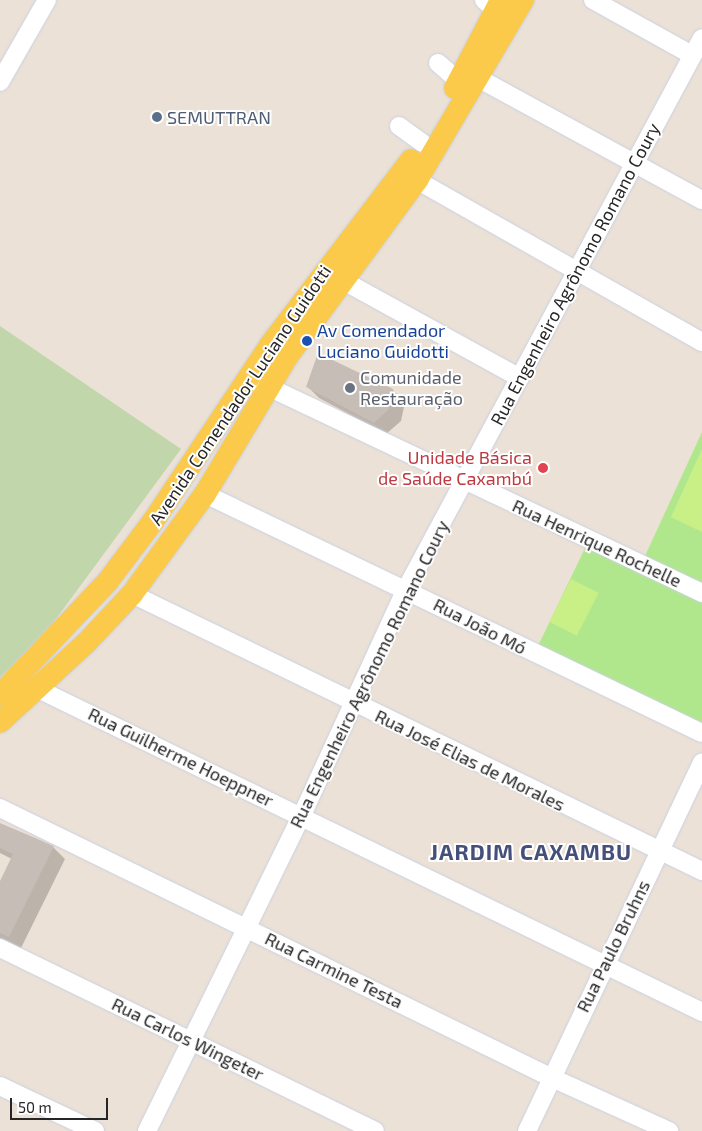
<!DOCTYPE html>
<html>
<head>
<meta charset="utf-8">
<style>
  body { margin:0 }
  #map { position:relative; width:702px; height:1131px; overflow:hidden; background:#ebe1d6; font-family:"Exo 2",sans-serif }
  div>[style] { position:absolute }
  .green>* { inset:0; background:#b0e78d }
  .cemetery>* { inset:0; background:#c2d6ac }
  .pitch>* { inset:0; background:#c8f087; transform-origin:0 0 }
  .shadow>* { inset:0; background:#0003 }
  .building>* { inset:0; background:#c6beb6 }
  .roads { filter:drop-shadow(0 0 1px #cbd1e2) drop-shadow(0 0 1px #cbd1e2) }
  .minor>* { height:18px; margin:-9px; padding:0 9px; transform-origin:9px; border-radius:9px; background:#fff }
  .major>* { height:22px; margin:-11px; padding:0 11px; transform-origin:11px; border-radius:11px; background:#fbca4b }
  .dots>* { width:14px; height:14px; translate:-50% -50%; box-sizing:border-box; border:2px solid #fff; border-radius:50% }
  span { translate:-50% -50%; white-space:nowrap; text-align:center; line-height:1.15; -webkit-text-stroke:4px #fff; paint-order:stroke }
  .service-label { font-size:18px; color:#4e5e75 }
  .left { translate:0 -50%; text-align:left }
  .street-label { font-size:18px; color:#262626 }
  .transit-label { font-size:18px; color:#164399 }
  .worship-label { font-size:18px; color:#5b616d }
  .health-label { font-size:18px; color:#be3a42 }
  .right { translate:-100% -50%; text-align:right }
  .district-label { font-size:22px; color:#44507a; font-weight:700; letter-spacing:1px }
  .scale { position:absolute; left:10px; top:1098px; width:98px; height:22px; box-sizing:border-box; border:2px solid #262626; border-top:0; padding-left:6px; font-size:15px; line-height:18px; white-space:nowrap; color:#262626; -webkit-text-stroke:4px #fff; paint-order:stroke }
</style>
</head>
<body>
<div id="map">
  <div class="green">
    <div style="clip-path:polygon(702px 432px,702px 585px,645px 556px)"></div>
    <div style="clip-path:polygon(587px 544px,702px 600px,702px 728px,537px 648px)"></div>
  </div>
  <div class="cemetery">
    <div style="clip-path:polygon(0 326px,181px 449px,39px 642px,0 678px)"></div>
  </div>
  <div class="pitch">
    <div style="clip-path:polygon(702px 449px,702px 532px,671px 517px)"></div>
    <div style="left:571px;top:579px;width:31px;height:48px;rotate:27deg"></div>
  </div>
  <div class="shadow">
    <div style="clip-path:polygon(307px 386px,393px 390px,405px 402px,401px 421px,386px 434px,319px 398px)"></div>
    <div style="clip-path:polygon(0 824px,53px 847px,65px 859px,21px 948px,0 938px,0 884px,12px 859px,0 853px)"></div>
  </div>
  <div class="building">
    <div style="clip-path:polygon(318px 353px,393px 389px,389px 409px,374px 423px,306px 387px)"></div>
    <div style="clip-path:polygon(0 823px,54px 846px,9px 937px,0 933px,0 881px,13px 854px,0 848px)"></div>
  </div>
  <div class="roads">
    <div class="minor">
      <div style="left:484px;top:0;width:16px;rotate:40deg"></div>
      <div style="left:593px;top:0;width:113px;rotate:29.1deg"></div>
      <div style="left:438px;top:63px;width:28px;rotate:41deg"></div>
      <div style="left:478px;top:78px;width:255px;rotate:28.6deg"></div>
      <div style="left:0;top:82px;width:95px;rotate:-60.2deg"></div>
      <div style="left:399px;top:126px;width:29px;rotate:36deg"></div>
      <div style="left:406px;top:174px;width:340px;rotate:29.6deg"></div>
      <div style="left:342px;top:280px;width:203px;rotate:28.8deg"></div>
      <div style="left:258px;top:382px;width:492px;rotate:25.4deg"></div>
      <div style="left:205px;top:494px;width:551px;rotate:25.68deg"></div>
      <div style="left:132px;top:594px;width:634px;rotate:25.92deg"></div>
      <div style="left:36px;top:688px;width:741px;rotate:25.94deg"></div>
      <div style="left:0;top:808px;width:612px;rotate:26.06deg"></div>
      <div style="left:550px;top:1077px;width:131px;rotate:24.4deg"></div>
      <div style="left:0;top:948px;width:417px;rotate:26deg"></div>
      <div style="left:0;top:1086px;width:105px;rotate:25.3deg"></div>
      <div style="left:147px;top:1131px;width:352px;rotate:-63.9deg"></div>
      <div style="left:302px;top:815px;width:249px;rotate:-65.3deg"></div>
      <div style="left:406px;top:589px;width:625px;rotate:-61.76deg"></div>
      <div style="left:527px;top:1131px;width:408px;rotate:-64.6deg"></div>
    </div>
    <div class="major">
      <div style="left:455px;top:88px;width:99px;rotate:-62.4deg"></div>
      <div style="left:0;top:695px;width:157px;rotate:-46.5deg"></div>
      <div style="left:108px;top:581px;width:76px;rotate:-53deg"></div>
      <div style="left:154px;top:520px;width:211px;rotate:-56.4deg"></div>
      <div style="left:271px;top:344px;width:231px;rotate:-52.7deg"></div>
      <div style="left:0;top:722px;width:118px;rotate:-42.6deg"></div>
      <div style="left:87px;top:642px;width:66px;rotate:-46.8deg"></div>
      <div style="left:132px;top:594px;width:124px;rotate:-53.9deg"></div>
      <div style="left:205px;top:494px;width:160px;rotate:-59.1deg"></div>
      <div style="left:287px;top:357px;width:220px;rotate:-53.7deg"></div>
      <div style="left:417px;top:180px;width:209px;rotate:-59.5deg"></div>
    </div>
  </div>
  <div class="dots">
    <div style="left:157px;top:117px;background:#5c6f8a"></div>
    <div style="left:307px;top:341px;background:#1a4fb4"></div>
    <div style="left:350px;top:388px;background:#6b7280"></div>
    <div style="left:543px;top:468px;background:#e0444e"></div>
  </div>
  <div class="service-label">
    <span class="left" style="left:167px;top:117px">SEMUTTRAN</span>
  </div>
  <div class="street-label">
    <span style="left:575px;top:274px;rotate:-62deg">Rua Engenheiro Agrônomo Romano Coury</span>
    <span style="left:240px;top:395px;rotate:-56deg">Avenida Comendador Luciano Guidotti</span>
    <span style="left:597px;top:543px;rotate:25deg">Rua Henrique Rochelle</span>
    <span style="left:480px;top:626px;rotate:27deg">Rua João Mó</span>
    <span style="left:369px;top:674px;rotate:-64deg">Rua Engenheiro Agrônomo Romano Coury</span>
    <span style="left:181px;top:757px;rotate:26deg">Rua Guilherme Hoeppner</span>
    <span style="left:470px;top:760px;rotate:26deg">Rua José Elias de Morales</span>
    <span style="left:613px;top:946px;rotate:-64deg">Rua Paulo Bruhns</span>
    <span style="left:334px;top:970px;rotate:26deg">Rua Carmine Testa</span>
    <span style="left:188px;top:1039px;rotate:26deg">Rua Carlos Wingeter</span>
  </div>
  <div class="transit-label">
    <span class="left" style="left:317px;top:341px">Av Comendador<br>Luciano Guidotti</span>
  </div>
  <div class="worship-label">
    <span class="left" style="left:360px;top:388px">Comunidade<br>Restauração</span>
  </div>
  <div class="health-label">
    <span class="right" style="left:532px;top:468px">Unidade Básica<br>de Saúde Caxambú</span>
  </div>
  <div class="district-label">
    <span style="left:531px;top:852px">JARDIM CAXAMBU</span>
  </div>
  <div class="scale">50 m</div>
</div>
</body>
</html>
